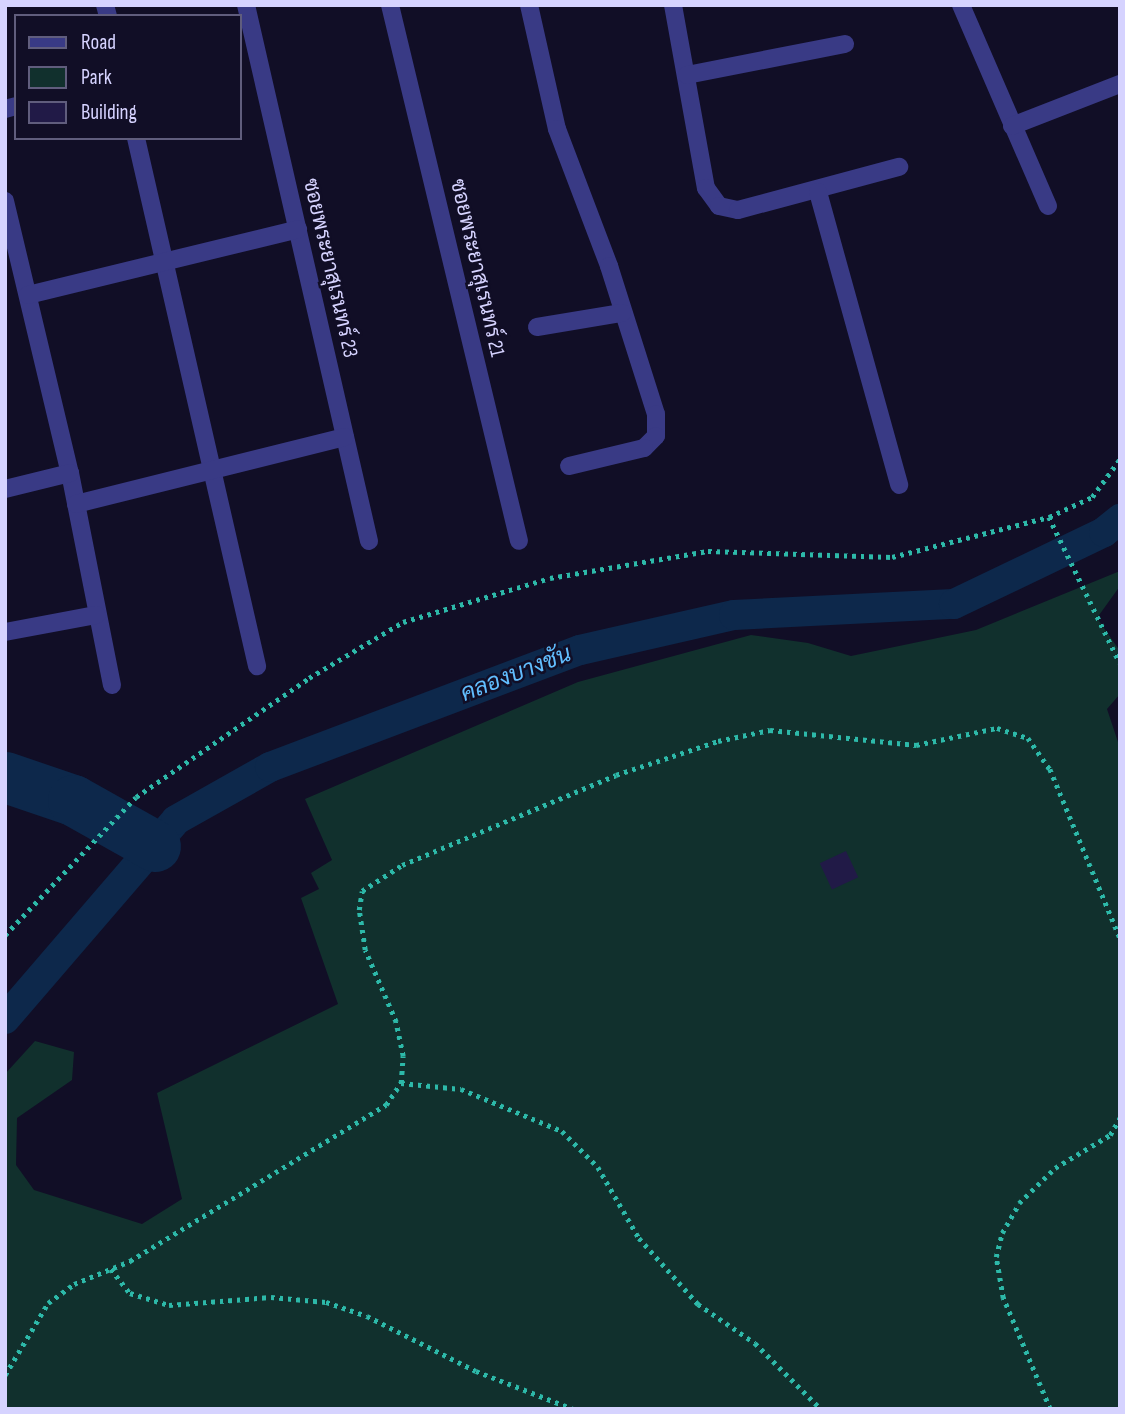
<!DOCTYPE html>
<html>
<head>
<meta charset="utf-8">
<style>
  body { margin:0 }
  #map { position:relative; width:1125px; height:1414px; overflow:hidden; background:#110e26; font-family:"Sofia Sans Condensed",Sarabun,sans-serif }
  div>[style] { position:absolute }
  .green>* { inset:0; background:#11302d }
  .canal>* { height:30px; margin:-15px; padding:0 15px; transform-origin:15px; border-radius:15px; background:#0d284b }
  .river>* { height:51px; margin:-25.5px; padding:0 25.5px; transform-origin:25.5px; border-radius:25.5px; background:#0d284b }
  .building>* { inset:0; background:#211a47; transform-origin:0 0 }
  .path>* { height:4.5px; margin-top:-2.25px; transform-origin:0; background:repeating-linear-gradient(90deg,#2db9a9 0 3.5px,transparent 0 8.5px) }
  .minor>* { height:18px; margin:-9px; padding:0 9px; transform-origin:9px; border-radius:9px; background:#393a85 }
  span { translate:-50% -50%; white-space:nowrap; text-align:center; line-height:1.15; -webkit-text-stroke:5px #110e26; paint-order:stroke }
  .street-label { font-size:21px; color:#d6d3ff }
  .water-label { font-size:23px; color:#61beff; font-style:italic }
  .frame { position:absolute; inset:0; border:7px solid #d6d3ff; pointer-events:none }
  .legend { position:absolute; left:14px; top:14px; width:228px; height:126px; box-sizing:border-box; background:#110e26; border:2px solid #605d7d; margin:0; padding:9px 12px; list-style:none; font-size:21px; color:#d6d3ff }
  .legend li { display:flex; align-items:center; gap:14px; height:35px }
  .legend b { width:35px; border:2px solid #605d7d }
</style>
</head>
<body>
<div id="map">
  <div class="green">
    <div style="clip-path:polygon(1120px 571px,1120px 586px,1097px 618px,1120px 651px,1120px 694px,1107px 709px,1120px 748px,1120px 1409px,5px 1409px,5px 1074px,35px 1041px,74px 1052px,72px 1080px,17px 1118px,16px 1165px,34px 1190px,142px 1224px,182px 1199px,157px 1093px,338px 1004px,301px 898px,319px 889px,311px 873px,332px 860px,305px 799px,578px 682px,751px 635px,808px 643px,851px 656px,976px 630px)"></div>
  </div>
  <div class="canal">
    <div style="left:5px;top:1019px;width:262px;rotate:-49.3deg"></div>
    <div style="left:176px;top:820px;width:108px;rotate:-29.4deg"></div>
    <div style="left:270px;top:767px;width:331px;rotate:-20.7deg"></div>
    <div style="left:580px;top:650px;width:158px;rotate:-12.8deg"></div>
    <div style="left:734px;top:615px;width:220px;rotate:-2.9deg"></div>
    <div style="left:954px;top:604px;width:166px;rotate:-25.6deg"></div>
    <div style="left:1104px;top:532px;width:21px;rotate:-39deg"></div>
  </div>
  <div class="river">
    <div style="left:5px;top:777px;width:72px;rotate:18.7deg"></div>
    <div style="left:73px;top:800px;width:94px;rotate:29.3deg"></div>
  </div>
  <div class="building">
    <div style="left:846px;top:851px;width:29px;height:29px;rotate:65deg"></div>
  </div>
  <div class="path">
    <div style="left:1049px;top:517px;width:162px;rotate:64.1deg"></div>
    <div style="left:5px;top:935px;width:190px;rotate:-46.5deg"></div>
    <div style="left:136px;top:797px;width:210px;rotate:-34.5deg"></div>
    <div style="left:309px;top:678px;width:109px;rotate:-30.8deg"></div>
    <div style="left:403px;top:622px;width:153px;rotate:-16.7deg"></div>
    <div style="left:550px;top:578px;width:160px;rotate:-9.7deg"></div>
    <div style="left:708px;top:551px;width:184px;rotate:1.9deg"></div>
    <div style="left:892px;top:557px;width:162px;rotate:-14.3deg"></div>
    <div style="left:1049px;top:517px;width:47px;rotate:-24.9deg"></div>
    <div style="left:1092px;top:497px;width:47px;rotate:-53.6deg"></div>
    <div style="left:401px;top:1083px;width:60px;rotate:5.7deg"></div>
    <div style="left:461px;top:1089px;width:109px;rotate:22.6deg"></div>
    <div style="left:562px;top:1131px;width:51px;rotate:45deg"></div>
    <div style="left:598px;top:1167px;width:82px;rotate:60deg"></div>
    <div style="left:639px;top:1238px;width:89px;rotate:48.2deg"></div>
    <div style="left:698px;top:1304px;width:69px;rotate:34.4deg"></div>
    <div style="left:755px;top:1343px;width:93px;rotate:45deg"></div>
    <div style="left:111px;top:1269px;width:31px;rotate:52deg"></div>
    <div style="left:130px;top:1293px;width:41px;rotate:17.1deg"></div>
    <div style="left:169px;top:1305px;width:102px;rotate:-4.5deg"></div>
    <div style="left:271px;top:1297px;width:55px;rotate:5.2deg"></div>
    <div style="left:326px;top:1302px;width:43px;rotate:18.9deg"></div>
    <div style="left:367px;top:1316px;width:122px;rotate:26.8deg"></div>
    <div style="left:476px;top:1371px;width:104px;rotate:21.4deg"></div>
    <div style="left:5px;top:1375px;width:84px;rotate:-59.2deg"></div>
    <div style="left:48px;top:1303px;width:32px;rotate:-36deg"></div>
    <div style="left:74px;top:1284px;width:61px;rotate:-22.3deg"></div>
    <div style="left:130px;top:1261px;width:300px;rotate:-31.4deg"></div>
    <div style="left:386px;top:1105px;width:27px;rotate:-56deg"></div>
    <div style="left:401px;top:1083px;width:27px;rotate:-86deg"></div>
    <div style="left:403px;top:1056px;width:35px;rotate:-102deg"></div>
    <div style="left:396px;top:1022px;width:78px;rotate:-113.3deg"></div>
    <div style="left:365px;top:950px;width:40px;rotate:-98.5deg"></div>
    <div style="left:359px;top:910px;width:19px;rotate:-81deg"></div>
    <div style="left:362px;top:891px;width:48px;rotate:-33deg"></div>
    <div style="left:402px;top:865px;width:232px;rotate:-22.8deg"></div>
    <div style="left:616px;top:775px;width:108px;rotate:-18.4deg"></div>
    <div style="left:718px;top:741px;width:53px;rotate:-11.9deg"></div>
    <div style="left:770px;top:730px;width:147px;rotate:5.9deg"></div>
    <div style="left:916px;top:745px;width:83px;rotate:-11.9deg"></div>
    <div style="left:997px;top:728px;width:33px;rotate:18deg"></div>
    <div style="left:1028px;top:738px;width:38px;rotate:55deg"></div>
    <div style="left:1050px;top:769px;width:183px;rotate:67.5deg"></div>
    <div style="left:1050px;top:1409px;width:121px;rotate:-112.9deg"></div>
    <div style="left:1003px;top:1298px;width:42px;rotate:-99.7deg"></div>
    <div style="left:996px;top:1257px;width:25px;rotate:-76deg"></div>
    <div style="left:1002px;top:1233px;width:34px;rotate:-60deg"></div>
    <div style="left:1019px;top:1203px;width:50px;rotate:-44.2deg"></div>
    <div style="left:1055px;top:1168px;width:64px;rotate:-31deg"></div>
    <div style="left:1110px;top:1135px;width:20px;rotate:-60deg"></div>
  </div>
  <div class="minor">
    <div style="left:105px;top:5px;width:11px;rotate:75deg"></div>
    <div style="left:246px;top:5px;width:550px;rotate:77.08deg"></div>
    <div style="left:390px;top:5px;width:551px;rotate:76.47deg"></div>
    <div style="left:529px;top:5px;width:127px;rotate:77.3deg"></div>
    <div style="left:557px;top:129px;width:147px;rotate:69.2deg"></div>
    <div style="left:609px;top:266px;width:155px;rotate:72.4deg"></div>
    <div style="left:656px;top:414px;width:22px;rotate:90deg"></div>
    <div style="left:656px;top:436px;width:17px;rotate:135deg"></div>
    <div style="left:644px;top:448px;width:77px;rotate:166.5deg"></div>
    <div style="left:673px;top:5px;width:186px;rotate:79.8deg"></div>
    <div style="left:706px;top:188px;width:22px;rotate:54deg"></div>
    <div style="left:719px;top:206px;width:19px;rotate:12deg"></div>
    <div style="left:738px;top:210px;width:167px;rotate:-15deg"></div>
    <div style="left:961px;top:5px;width:219px;rotate:66.6deg"></div>
    <div style="left:687px;top:75px;width:161px;rotate:-11.1deg"></div>
    <div style="left:5px;top:109px;width:11px;rotate:-15deg"></div>
    <div style="left:1012px;top:126px;width:116px;rotate:-21.3deg"></div>
    <div style="left:136px;top:138px;width:542px;rotate:77.09deg"></div>
    <div style="left:818px;top:192px;width:304px;rotate:74.5deg"></div>
    <div style="left:5px;top:201px;width:280px;rotate:76.6deg"></div>
    <div style="left:70px;top:473px;width:216px;rotate:78.8deg"></div>
    <div style="left:28px;top:295px;width:278px;rotate:-13.7deg"></div>
    <div style="left:537px;top:327px;width:86px;rotate:-9.4deg"></div>
    <div style="left:5px;top:489px;width:67px;rotate:-13.8deg"></div>
    <div style="left:76px;top:504px;width:277px;rotate:-14deg"></div>
    <div style="left:5px;top:632px;width:93px;rotate:-10.6deg"></div>
  </div>
  <div class="street-label">
    <span style="left:330px;top:268px;rotate:77deg">ซอยพระยาสุเรนทร์ 23</span>
    <span style="left:477px;top:268px;rotate:77deg">ซอยพระยาสุเรนทร์ 21</span>
  </div>
  <div class="water-label">
    <span style="left:516px;top:674px;rotate:-21deg">คลองบางชัน</span>
  </div>
  <div class="frame"></div>
  <ul class="legend">
  <li><b style="height:9px;background:#393a85"></b>Road</li>
  <li><b style="height:19px;background:#11302d"></b>Park</li>
  <li><b style="height:19px;background:#211a47"></b>Building</li>
  </ul>
</div>
</body>
</html>
